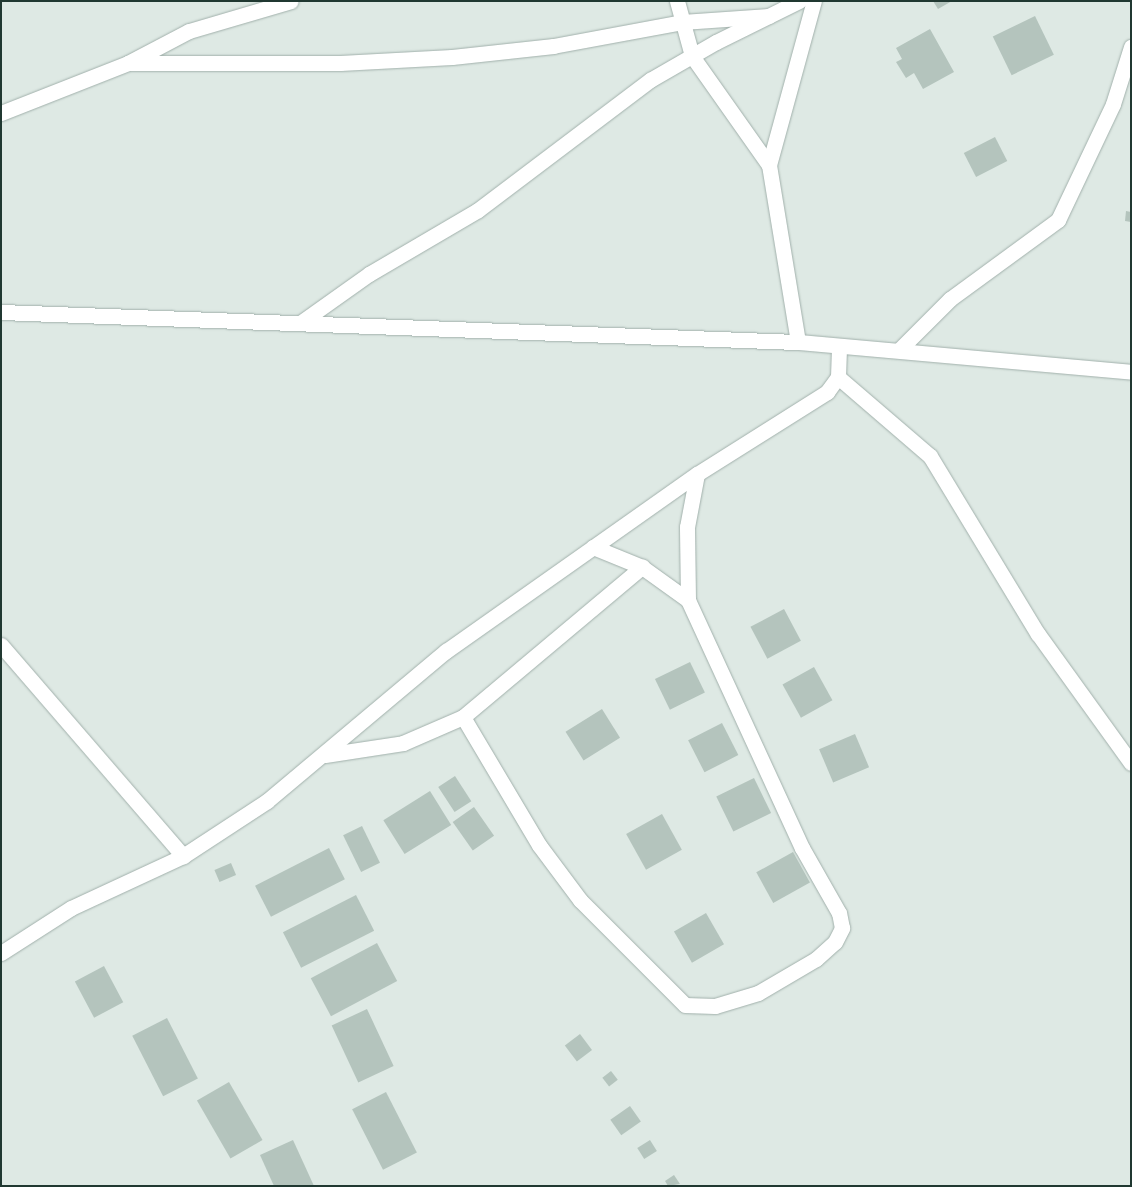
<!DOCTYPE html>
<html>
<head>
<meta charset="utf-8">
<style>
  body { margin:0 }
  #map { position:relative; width:1132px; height:1187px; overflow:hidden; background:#dee9e4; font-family:"Alegreya Sans",sans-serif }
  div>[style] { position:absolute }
  .building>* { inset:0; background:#b4c4bd; transform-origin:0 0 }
  .roads { filter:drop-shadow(0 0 1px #a1b0ab) drop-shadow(0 0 1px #a1b0ab) }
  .minor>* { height:15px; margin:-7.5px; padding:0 7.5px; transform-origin:7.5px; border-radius:7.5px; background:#fff }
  span { translate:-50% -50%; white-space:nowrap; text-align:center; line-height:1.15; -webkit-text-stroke:5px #eef6f2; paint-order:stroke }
  .frame { position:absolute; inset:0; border:2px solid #203831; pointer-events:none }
</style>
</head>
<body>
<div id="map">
  <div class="building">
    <div style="clip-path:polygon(933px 1px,952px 1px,938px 9px)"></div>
    <div style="left:1035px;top:16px;width:43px;height:47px;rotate:64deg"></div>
    <div style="clip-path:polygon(930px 29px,954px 72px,923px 89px,914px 73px,906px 78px,896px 62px,902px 59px,896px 48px)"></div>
    <div style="left:995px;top:137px;width:27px;height:35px;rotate:63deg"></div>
    <div style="clip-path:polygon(1126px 211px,1131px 212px,1131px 222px,1125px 221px)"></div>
    <div style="left:784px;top:609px;width:36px;height:38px;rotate:62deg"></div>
    <div style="left:690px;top:662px;width:34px;height:39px;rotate:64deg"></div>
    <div style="left:814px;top:667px;width:38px;height:36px;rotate:61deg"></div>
    <div style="left:602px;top:709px;width:34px;height:43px;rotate:58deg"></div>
    <div style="left:722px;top:723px;width:36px;height:38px;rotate:63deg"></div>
    <div style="left:855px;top:734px;width:36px;height:39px;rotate:67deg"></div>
    <div style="left:455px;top:776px;width:30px;height:20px;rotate:57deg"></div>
    <div style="left:754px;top:778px;width:39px;height:42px;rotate:64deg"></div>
    <div style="left:430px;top:791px;width:40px;height:55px;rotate:58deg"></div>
    <div style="left:474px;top:807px;width:35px;height:26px;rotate:55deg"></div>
    <div style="left:662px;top:814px;width:41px;height:41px;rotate:61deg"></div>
    <div style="left:362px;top:826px;width:41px;height:21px;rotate:64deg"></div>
    <div style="left:329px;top:848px;width:35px;height:83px;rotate:63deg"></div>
    <div style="left:793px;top:852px;width:35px;height:42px;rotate:61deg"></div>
    <div style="left:231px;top:863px;width:13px;height:18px;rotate:67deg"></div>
    <div style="left:356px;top:895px;width:40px;height:82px;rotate:63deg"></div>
    <div style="left:706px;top:913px;width:36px;height:37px;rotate:60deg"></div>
    <div style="left:377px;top:943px;width:43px;height:75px;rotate:62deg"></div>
    <div style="left:104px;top:966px;width:41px;height:33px;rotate:62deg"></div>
    <div style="left:367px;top:1009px;width:63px;height:39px;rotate:65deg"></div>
    <div style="left:167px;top:1018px;width:68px;height:39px;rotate:63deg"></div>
    <div style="left:580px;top:1034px;width:20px;height:19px;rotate:53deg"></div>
    <div style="left:611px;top:1071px;width:11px;height:11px;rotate:52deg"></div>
    <div style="left:229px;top:1082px;width:67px;height:37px;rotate:60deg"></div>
    <div style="left:386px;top:1092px;width:68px;height:38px;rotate:63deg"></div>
    <div style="left:630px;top:1106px;width:19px;height:24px;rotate:55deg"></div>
    <div style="clip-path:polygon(293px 1140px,314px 1186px,274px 1186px,260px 1155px)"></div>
    <div style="left:650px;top:1140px;width:13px;height:15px;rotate:58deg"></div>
    <div style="clip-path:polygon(674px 1175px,680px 1184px,668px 1186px,665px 1181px)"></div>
  </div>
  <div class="roads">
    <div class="minor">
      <div style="left:677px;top:1px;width:57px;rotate:74.7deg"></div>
      <div style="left:692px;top:56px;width:133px;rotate:54.8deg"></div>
      <div style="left:128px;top:63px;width:212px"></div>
      <div style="left:340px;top:63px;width:112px;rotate:-3.1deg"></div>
      <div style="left:452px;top:57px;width:102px;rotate:-6.2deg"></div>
      <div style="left:553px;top:46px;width:131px;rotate:-10.5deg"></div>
      <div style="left:682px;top:22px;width:87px;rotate:-3.9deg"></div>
      <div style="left:1px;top:113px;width:136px;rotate:-21.5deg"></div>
      <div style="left:128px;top:63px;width:69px;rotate:-27.7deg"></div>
      <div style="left:189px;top:31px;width:106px;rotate:-16.4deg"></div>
      <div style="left:1px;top:312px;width:798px;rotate:2.16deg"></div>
      <div style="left:798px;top:342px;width:334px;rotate:5.1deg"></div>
      <div style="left:300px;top:323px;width:85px;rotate:-35.4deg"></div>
      <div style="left:369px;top:274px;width:126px;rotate:-30.4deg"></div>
      <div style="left:478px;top:210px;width:216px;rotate:-37.1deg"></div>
      <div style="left:650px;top:80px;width:76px;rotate:-29.9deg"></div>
      <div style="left:716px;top:42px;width:93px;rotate:-26.3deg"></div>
      <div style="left:798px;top:342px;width:179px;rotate:-99.3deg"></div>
      <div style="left:769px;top:165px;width:170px;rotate:-74.7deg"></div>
      <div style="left:899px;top:350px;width:72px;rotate:-45deg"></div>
      <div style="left:950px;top:299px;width:134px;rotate:-36.2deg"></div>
      <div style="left:1058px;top:220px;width:128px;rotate:-64.6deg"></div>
      <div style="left:1113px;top:104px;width:60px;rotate:-72.5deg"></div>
      <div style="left:838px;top:377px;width:121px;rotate:40.7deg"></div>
      <div style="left:930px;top:456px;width:208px;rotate:58.8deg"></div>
      <div style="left:1038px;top:634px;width:159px;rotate:54.2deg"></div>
      <div style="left:593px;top:547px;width:53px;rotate:22.2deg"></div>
      <div style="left:642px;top:567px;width:57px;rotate:35.7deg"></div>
      <div style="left:1px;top:645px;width:279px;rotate:49.2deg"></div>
      <div style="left:463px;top:717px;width:149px;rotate:59.3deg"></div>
      <div style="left:539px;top:845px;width:69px;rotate:53.3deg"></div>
      <div style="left:580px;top:900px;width:148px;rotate:45deg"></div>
      <div style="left:685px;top:1005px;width:30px;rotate:2deg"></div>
      <div style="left:715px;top:1006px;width:45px;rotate:-16.8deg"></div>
      <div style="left:758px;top:993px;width:67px;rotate:-30.4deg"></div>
      <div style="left:816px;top:959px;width:25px;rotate:-42deg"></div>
      <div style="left:835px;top:942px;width:16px;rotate:-63deg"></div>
      <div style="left:842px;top:928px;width:15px;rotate:-101deg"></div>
      <div style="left:839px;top:913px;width:75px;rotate:-119.6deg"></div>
      <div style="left:802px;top:848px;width:273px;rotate:-114.7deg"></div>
      <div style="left:688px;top:600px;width:73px;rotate:-90.8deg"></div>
      <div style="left:687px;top:527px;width:54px;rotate:-79.3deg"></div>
      <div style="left:325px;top:755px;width:79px;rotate:-8.7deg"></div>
      <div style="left:403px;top:743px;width:65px;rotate:-23.4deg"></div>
      <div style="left:463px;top:717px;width:234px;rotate:-40deg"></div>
      <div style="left:1px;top:953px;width:83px;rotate:-32.7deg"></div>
      <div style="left:71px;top:908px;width:123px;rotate:-24.9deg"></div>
      <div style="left:183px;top:856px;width:100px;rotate:-33.2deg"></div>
      <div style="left:267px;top:801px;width:234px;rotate:-40deg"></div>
      <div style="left:446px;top:651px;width:307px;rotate:-35.2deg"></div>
      <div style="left:697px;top:474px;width:154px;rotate:-32.2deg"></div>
      <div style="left:827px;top:392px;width:19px;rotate:-54deg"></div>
      <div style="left:838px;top:377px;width:31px;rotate:-88deg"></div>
    </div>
  </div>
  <div class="frame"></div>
</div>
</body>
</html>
